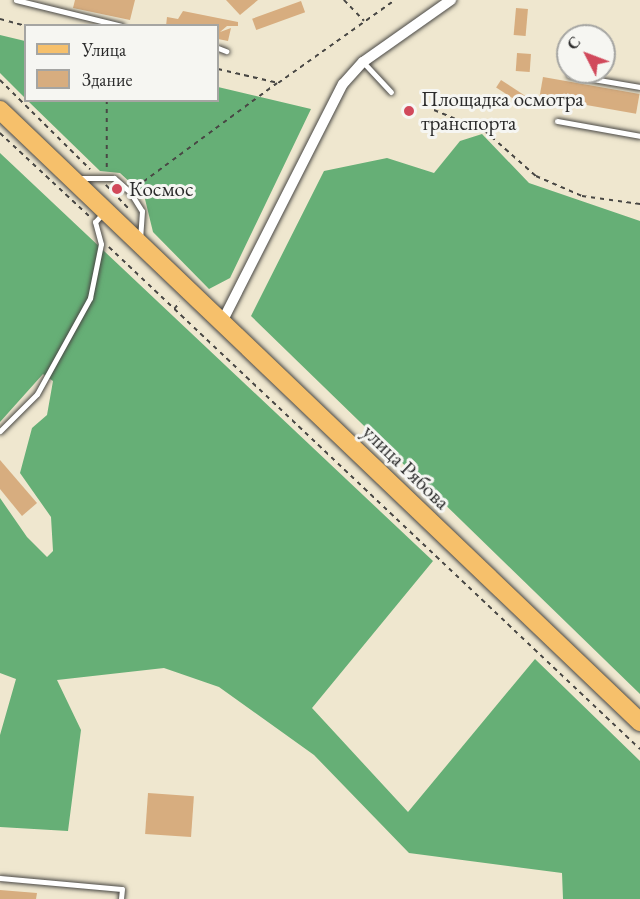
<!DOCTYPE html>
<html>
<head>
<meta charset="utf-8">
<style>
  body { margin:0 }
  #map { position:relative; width:640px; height:899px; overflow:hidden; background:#efe7cf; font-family:"EB Garamond",serif }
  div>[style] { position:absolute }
  .forest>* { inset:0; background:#66af76 }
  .building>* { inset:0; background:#d7ad7f; transform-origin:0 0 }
  .path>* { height:1.5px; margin-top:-0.75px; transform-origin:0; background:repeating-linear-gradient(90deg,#484744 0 4.5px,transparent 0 9px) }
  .roads { filter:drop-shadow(0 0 2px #484744) drop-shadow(0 0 2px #484744) }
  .lane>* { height:5px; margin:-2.5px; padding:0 2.5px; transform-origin:2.5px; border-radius:2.5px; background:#fff }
  .street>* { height:10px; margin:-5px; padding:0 5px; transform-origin:5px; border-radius:5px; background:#fff }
  .primary>* { height:18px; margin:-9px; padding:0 9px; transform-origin:9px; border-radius:9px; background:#f6c06b }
  .dots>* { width:16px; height:16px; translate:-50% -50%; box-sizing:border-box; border:3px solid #f6f6f2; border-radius:50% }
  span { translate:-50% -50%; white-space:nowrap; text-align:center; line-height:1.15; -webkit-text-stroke:6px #f6f6f2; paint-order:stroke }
  .poi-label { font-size:21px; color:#2b2b2b }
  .left { translate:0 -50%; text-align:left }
  .street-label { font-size:21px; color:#2b2b2b }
  .legend { position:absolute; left:24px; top:24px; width:195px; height:78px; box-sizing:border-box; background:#f6f6f2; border:2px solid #a5a5a2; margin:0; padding:8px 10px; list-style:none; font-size:18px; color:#2b2b2b }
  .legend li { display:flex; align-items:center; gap:12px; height:30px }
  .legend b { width:30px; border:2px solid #a5a5a2 }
  .north { position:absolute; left:556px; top:24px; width:60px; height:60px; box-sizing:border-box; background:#f6f6f2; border:2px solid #a5a5a2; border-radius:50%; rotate:312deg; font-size:16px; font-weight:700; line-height:24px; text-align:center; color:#2b2b2b }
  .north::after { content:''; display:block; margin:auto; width:21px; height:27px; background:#d1495b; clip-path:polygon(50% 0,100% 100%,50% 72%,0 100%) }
</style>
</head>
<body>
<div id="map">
  <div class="forest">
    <div style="clip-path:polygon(0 35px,25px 41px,25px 98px,0 73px)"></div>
    <div style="clip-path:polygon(218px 87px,311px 109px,230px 278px,209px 289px,153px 232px,144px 195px,120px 173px,100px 171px,28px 101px,218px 100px)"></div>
    <div style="clip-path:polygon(482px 134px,529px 183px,640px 221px,640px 694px,251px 316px,324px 171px,387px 158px,434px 173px,460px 141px)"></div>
    <div style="clip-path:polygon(0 153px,433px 561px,312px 708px,408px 812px,535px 659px,640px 761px,640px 899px,563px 899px,562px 873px,409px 853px,314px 755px,219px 687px,164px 668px,57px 680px,81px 730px,68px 831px,0 827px,0 735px,16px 679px,0 673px,0 498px,27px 537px,47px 557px,53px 551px,51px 517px,20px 473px,32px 428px,47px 415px,53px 381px,43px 374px,0 422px)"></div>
  </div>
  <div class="building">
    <div style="clip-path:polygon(75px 0,135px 0,130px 20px,73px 8px)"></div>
    <div style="clip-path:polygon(226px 0,258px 0,240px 15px)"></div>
    <div style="left:301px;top:1px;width:12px;height:52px;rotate:70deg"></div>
    <div style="left:516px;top:8px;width:12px;height:27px;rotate:5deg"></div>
    <div style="clip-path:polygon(183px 11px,238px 22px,238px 26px,227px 26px,220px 32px,231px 28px,228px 41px,218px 39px,218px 26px,166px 26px,167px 17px,178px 19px)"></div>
    <div style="left:517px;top:53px;width:14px;height:18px;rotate:4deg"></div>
    <div style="left:543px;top:77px;width:98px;height:20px;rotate:10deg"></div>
    <div style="left:501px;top:80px;width:31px;height:9px;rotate:33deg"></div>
    <div style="clip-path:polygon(0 460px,37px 503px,22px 516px,0 489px)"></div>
    <div style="left:148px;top:793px;width:46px;height:41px;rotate:4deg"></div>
    <div style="clip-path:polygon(0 890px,37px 893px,36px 899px,0 899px)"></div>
  </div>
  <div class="path">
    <div style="left:344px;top:0;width:29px;rotate:46deg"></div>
    <div style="left:0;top:19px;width:28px;rotate:15deg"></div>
    <div style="left:218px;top:69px;width:62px;rotate:13.1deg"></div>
    <div style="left:278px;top:83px;width:143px;rotate:-35.4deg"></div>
    <div style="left:0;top:80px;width:127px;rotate:44.7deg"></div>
    <div style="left:107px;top:100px;width:71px;rotate:90deg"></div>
    <div style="left:434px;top:110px;width:55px;rotate:22.4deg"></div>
    <div style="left:485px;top:131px;width:68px;rotate:41.4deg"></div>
    <div style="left:536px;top:176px;width:50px;rotate:23.5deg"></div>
    <div style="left:582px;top:196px;width:59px;rotate:7.9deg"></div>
    <div style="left:0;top:133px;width:123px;rotate:43deg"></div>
    <div style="left:106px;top:185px;width:32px;rotate:46deg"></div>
    <div style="left:136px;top:187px;width:175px;rotate:-36.4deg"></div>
    <div style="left:109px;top:247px;width:731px;rotate:43.39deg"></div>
    <div style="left:174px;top:309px;width:9px;rotate:-49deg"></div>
  </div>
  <div class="roads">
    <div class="lane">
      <div style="left:16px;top:0;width:109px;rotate:13.8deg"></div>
      <div style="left:218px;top:48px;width:9px;rotate:21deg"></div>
      <div style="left:363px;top:62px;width:41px;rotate:47deg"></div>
      <div style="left:569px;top:75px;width:72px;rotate:9.6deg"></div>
      <div style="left:557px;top:121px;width:84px;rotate:10.2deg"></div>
      <div style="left:77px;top:178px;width:37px"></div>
      <div style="left:114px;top:178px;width:21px;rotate:41deg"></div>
      <div style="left:130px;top:192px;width:22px;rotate:58deg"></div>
      <div style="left:142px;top:211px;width:27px;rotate:94deg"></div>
      <div style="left:0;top:431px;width:52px;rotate:-45deg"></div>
      <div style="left:37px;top:394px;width:110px;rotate:-61.1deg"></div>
      <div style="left:90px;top:298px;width:55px;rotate:-78.5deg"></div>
      <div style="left:101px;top:244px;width:23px;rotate:-105deg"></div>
      <div style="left:95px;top:222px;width:13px;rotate:-48deg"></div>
      <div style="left:0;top:878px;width:122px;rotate:5.2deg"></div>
      <div style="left:122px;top:889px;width:10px;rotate:96deg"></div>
    </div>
    <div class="street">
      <div style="left:222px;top:322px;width:267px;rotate:-63.1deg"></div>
      <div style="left:343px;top:84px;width:30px;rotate:-48deg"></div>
      <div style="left:363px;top:62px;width:108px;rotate:-35.2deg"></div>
    </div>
    <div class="primary">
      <div style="left:0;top:110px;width:886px;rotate:43.72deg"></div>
    </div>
  </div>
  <div class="dots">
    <div style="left:409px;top:111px;background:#d1495b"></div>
    <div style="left:117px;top:189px;background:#d1495b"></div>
  </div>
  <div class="poi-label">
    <span class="left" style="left:421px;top:111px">Площадка осмотра<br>транспорта</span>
    <span class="left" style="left:129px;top:189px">Космос</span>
  </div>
  <div class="street-label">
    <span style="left:406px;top:467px;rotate:44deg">улица Рябова</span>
  </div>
  <ul class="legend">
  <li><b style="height:8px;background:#f6c06b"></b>Улица</li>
  <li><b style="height:16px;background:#d7ad7f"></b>Здание</li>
  </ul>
  <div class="north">С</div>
</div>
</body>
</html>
